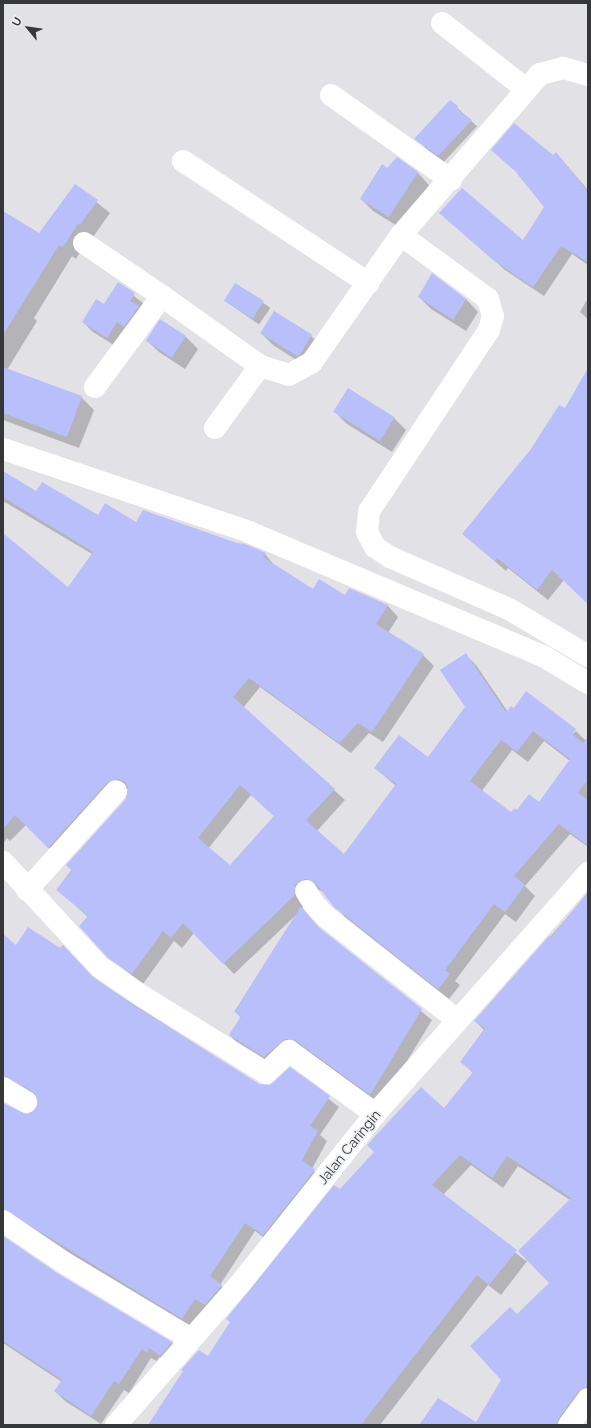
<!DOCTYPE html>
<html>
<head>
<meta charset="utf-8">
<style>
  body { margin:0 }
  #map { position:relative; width:591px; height:1428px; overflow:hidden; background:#e2e2e6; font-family:Raleway,sans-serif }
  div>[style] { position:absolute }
  .shadow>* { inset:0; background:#0003; transform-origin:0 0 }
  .building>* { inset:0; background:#b8bffa; transform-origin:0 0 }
  .minor>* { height:22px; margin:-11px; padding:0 11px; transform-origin:11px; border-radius:11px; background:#fff }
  span { translate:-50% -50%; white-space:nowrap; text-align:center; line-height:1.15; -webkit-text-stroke:3.5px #eff0f3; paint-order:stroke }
  .street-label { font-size:14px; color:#363738 }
  .frame { position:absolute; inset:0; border:4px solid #363738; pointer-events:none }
  .north { position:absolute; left:8px; top:8px; width:40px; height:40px; -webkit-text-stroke:3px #eff0f3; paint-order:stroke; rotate:299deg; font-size:11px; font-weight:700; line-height:16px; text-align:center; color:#363738 }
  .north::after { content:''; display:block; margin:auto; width:14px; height:18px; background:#363738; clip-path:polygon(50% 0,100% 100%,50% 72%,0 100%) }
</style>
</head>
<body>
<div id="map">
  <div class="shadow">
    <div style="left:450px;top:101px;width:37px;height:51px;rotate:43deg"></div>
    <div style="clip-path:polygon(492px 150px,553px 156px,556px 153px,588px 190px,588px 265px,572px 254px,544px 296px,505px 270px,441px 213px,523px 242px,546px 207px,520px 175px)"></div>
    <div style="clip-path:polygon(388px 169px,417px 172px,429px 185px,402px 229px,373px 211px,361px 199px)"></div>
    <div style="clip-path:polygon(75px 185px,110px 213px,93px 237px,90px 235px,76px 259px,72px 256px,34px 318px,37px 321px,7px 370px,81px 397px,94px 410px,79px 448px,3px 420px,3px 225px,39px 235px)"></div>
    <div style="clip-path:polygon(118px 283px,144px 304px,117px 347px,93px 332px,83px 322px,104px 305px)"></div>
    <div style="left:236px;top:284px;width:42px;height:20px;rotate:35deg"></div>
    <div style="clip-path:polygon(419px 297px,466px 299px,478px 312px,466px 331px,431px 309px)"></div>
    <div style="clip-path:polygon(588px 298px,588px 319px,580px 312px)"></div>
    <div style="clip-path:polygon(261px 333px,311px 336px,323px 348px,309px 368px,273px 345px)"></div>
    <div style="clip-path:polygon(185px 336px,198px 349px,185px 369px,159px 352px,146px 340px)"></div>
    <div style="clip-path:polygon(588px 373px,588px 604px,564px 580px,548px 600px,508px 568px,506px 571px,463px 534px,565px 409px)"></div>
    <div style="clip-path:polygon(334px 411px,394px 418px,406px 430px,392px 452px,347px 424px)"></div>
    <div style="clip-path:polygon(evenodd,3px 472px,37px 492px,98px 516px,265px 554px,275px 566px,313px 590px,345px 597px,350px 589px,388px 606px,398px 617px,388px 633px,423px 655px,434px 666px,383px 742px,369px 733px,351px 753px,260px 687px,243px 708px,345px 800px,317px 831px,344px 855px,396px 786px,375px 768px,428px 758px,467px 707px,465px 654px,476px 665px,508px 712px,514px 709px,526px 692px,575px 730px,568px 738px,576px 731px,586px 741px,588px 847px,570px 834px,525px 886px,535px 896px,516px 922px,505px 914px,455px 981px,460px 985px,449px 999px,345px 917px,324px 892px,317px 889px,302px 909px,322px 931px,432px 1020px,381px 1104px,303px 1049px,276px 1067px,240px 1046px,230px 1035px,241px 1018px,235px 1011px,295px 916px,234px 974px,194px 933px,182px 948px,174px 941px,143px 984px,109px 957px,88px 917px,57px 889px,126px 799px,128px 789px,123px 789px,59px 858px,26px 825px,10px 841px,7px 838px,3px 844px,3px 534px,68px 589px,92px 554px,3px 501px,3px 472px,544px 741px,570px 761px,539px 803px,511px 813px,482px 791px,512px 750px,528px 762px,544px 741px,3px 472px,251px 795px,275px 817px,230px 867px,208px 849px,251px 795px)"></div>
    <div style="clip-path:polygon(evenodd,588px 894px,588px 1403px,573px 1425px,420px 1425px,476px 1423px,503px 1380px,517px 1315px,550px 1283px,528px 1260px,501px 1295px,488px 1285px,380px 1425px,162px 1425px,231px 1323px,227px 1319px,340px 1191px,444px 1109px,473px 1073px,462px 1062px,484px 1030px,475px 1021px,588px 894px,471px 1165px,503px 1188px,518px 1166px,570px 1200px,526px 1261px,443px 1195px,471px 1165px)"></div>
    <div style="clip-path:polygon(3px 935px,16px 947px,94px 979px,259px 1085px,271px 1086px,290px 1069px,339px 1107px,320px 1135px,327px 1141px,312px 1169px,324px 1180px,273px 1244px,255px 1231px,220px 1285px,231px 1295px,192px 1328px,3px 1223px,3px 1103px,25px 1116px,37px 1109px,38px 1100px,3px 1092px)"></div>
    <div style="clip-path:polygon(3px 1237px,56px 1274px,172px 1343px,181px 1352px,170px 1365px,159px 1357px,157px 1361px,151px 1358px,129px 1393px,124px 1390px,101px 1424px,65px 1401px,55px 1391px,62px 1382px,3px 1343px)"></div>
  </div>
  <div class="building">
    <div style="clip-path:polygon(450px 100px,458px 106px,457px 109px,472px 120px,438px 156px,414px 139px)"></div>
    <div style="clip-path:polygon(514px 123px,553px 155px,556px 152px,588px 192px,588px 262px,561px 246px,533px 287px,493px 260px,439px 213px,462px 188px,523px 240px,544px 207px,515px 171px,491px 150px)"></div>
    <div style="clip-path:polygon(397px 157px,418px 172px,389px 217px,360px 199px,382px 164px,387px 168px)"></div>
    <div style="clip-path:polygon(75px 184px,98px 200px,80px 225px,78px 224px,63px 247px,59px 245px,3px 335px,3px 211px,39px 233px)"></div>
    <div style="clip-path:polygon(432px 273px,466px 299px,453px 320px,418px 297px)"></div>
    <div style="clip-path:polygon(118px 282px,135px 293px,130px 301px,139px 306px,124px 327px,117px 322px,107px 338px,82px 322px,96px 299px,104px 304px)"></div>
    <div style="left:235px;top:283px;width:34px;height:21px;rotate:32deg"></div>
    <div style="left:274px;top:311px;width:45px;height:26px;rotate:32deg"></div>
    <div style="left:160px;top:319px;width:31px;height:26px;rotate:33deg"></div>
    <div style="clip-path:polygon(3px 367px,82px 396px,67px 437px,3px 413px)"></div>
    <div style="clip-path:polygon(588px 368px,588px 604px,552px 570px,537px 590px,497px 558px,495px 561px,462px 534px,531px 449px,559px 405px,565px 408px)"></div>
    <div style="left:348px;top:388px;width:55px;height:28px;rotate:32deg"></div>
    <div style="clip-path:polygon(evenodd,3px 471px,36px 491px,42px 482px,98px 515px,105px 503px,136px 522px,143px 510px,237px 543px,245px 544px,266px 553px,263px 557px,313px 589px,319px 579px,345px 595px,349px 588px,388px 605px,376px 624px,424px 654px,372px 732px,358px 723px,339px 743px,249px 678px,233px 697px,335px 789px,306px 820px,344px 854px,396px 784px,374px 768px,399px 735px,428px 757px,465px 707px,440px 670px,466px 653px,506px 712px,511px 706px,514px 708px,526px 691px,576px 729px,572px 734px,583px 743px,588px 736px,588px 779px,578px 793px,588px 800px,588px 846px,559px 824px,514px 876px,525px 885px,505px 912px,494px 904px,445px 970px,450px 974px,438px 989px,334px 907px,316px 884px,306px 879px,299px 881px,295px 885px,295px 895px,223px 964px,183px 923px,171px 938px,163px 931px,132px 974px,108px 958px,79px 926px,88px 916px,56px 890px,72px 871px,66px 865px,126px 799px,128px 788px,125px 782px,118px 779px,107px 783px,48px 848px,15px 815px,3px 829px,3px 533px,68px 587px,93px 552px,3px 497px,3px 471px,533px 731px,570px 759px,539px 802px,529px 794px,517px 810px,515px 808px,511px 812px,470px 781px,501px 740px,517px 752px,533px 731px,3px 471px,240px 785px,274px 816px,230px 865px,198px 838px,240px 785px)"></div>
    <div style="clip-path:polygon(588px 892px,588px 1386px,578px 1392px,559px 1418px,557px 1425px,419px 1425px,438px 1398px,476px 1422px,501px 1380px,470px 1346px,510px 1307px,517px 1314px,549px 1283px,518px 1251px,571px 1198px,507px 1156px,492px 1178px,460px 1155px,432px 1185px,517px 1250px,489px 1285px,477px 1275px,361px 1425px,148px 1425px,183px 1371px,181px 1370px,199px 1350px,208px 1356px,230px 1322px,226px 1319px,334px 1185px,340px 1189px,374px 1152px,367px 1145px,421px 1087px,444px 1108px,473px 1072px,460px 1062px,485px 1028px,474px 1021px,549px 936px,551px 937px)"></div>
    <div style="clip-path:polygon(301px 906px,317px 926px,422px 1009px,370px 1095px,296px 1041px,285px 1039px,264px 1057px,229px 1035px,241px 1016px,234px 1012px)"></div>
    <div style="clip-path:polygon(28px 927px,60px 948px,63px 945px,93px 977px,135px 1006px,259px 1084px,270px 1085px,290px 1067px,330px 1096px,310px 1126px,318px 1131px,302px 1160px,315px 1170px,263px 1235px,245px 1223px,210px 1276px,222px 1285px,205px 1305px,195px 1299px,182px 1319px,3px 1209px,3px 1103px,26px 1114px,32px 1113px,38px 1103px,32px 1091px,3px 1076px,3px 934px,16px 945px)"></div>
    <div style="clip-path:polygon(3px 1236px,57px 1273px,172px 1342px,160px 1356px,149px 1348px,147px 1353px,142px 1349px,119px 1384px,114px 1381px,91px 1416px,54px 1391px,62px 1380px,3px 1341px)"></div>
  </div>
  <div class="minor">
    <div style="left:442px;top:23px;width:107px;rotate:38.2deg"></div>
    <div style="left:588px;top:75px;width:26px;rotate:-164deg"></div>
    <div style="left:563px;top:68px;width:24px;rotate:165deg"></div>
    <div style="left:540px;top:74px;width:213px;rotate:130.8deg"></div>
    <div style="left:401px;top:235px;width:108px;rotate:36.3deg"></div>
    <div style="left:488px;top:299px;width:18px;rotate:74deg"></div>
    <div style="left:493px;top:316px;width:15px;rotate:106deg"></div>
    <div style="left:489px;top:330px;width:217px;rotate:123.5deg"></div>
    <div style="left:369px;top:511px;width:21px;rotate:95deg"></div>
    <div style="left:367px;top:532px;width:17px;rotate:62deg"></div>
    <div style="left:375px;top:547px;width:18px;rotate:34deg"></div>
    <div style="left:390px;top:557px;width:130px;rotate:23.6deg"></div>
    <div style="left:509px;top:609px;width:92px;rotate:30.7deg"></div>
    <div style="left:331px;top:95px;width:147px;rotate:35.3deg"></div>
    <div style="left:183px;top:161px;width:222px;rotate:33.4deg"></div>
    <div style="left:84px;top:243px;width:94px;rotate:34.2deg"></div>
    <div style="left:95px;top:387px;width:113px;rotate:-53.6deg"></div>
    <div style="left:162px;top:296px;width:120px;rotate:35.5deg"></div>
    <div style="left:260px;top:366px;width:30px;rotate:17deg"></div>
    <div style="left:289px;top:375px;width:26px;rotate:-29deg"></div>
    <div style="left:312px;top:362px;width:155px;rotate:-55deg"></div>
    <div style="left:215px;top:428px;width:77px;rotate:-54deg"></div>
    <div style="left:3px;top:449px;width:260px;rotate:18.6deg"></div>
    <div style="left:249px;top:532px;width:319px;rotate:22.9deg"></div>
    <div style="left:543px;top:656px;width:52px;rotate:31deg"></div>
    <div style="left:3px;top:862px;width:143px;rotate:47.3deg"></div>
    <div style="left:100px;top:967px;width:51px;rotate:34.6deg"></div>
    <div style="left:142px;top:996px;width:146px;rotate:31.8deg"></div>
    <div style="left:266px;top:1073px;width:32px;rotate:-44deg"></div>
    <div style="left:289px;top:1051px;width:107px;rotate:36.2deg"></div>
    <div style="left:27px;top:890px;width:133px;rotate:-48deg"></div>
    <div style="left:306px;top:891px;width:15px;rotate:58deg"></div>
    <div style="left:314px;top:904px;width:16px;rotate:47deg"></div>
    <div style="left:325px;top:916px;width:168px;rotate:38.2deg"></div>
    <div style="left:3px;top:1088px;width:27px;rotate:31deg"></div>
    <div style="left:3px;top:1221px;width:73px;rotate:34.3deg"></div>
    <div style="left:63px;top:1262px;width:149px;rotate:31deg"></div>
    <div style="left:116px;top:1425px;width:188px;rotate:-48.7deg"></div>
    <div style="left:240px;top:1284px;width:217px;rotate:-51.5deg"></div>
    <div style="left:375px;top:1114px;width:322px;rotate:-48.5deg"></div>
    <div style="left:569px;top:1425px;width:32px;rotate:-54deg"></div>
  </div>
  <div class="street-label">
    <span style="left:349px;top:1147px;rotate:-51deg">Jalan Caringin</span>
  </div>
  <div class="frame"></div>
  <div class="north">U</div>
</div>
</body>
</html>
